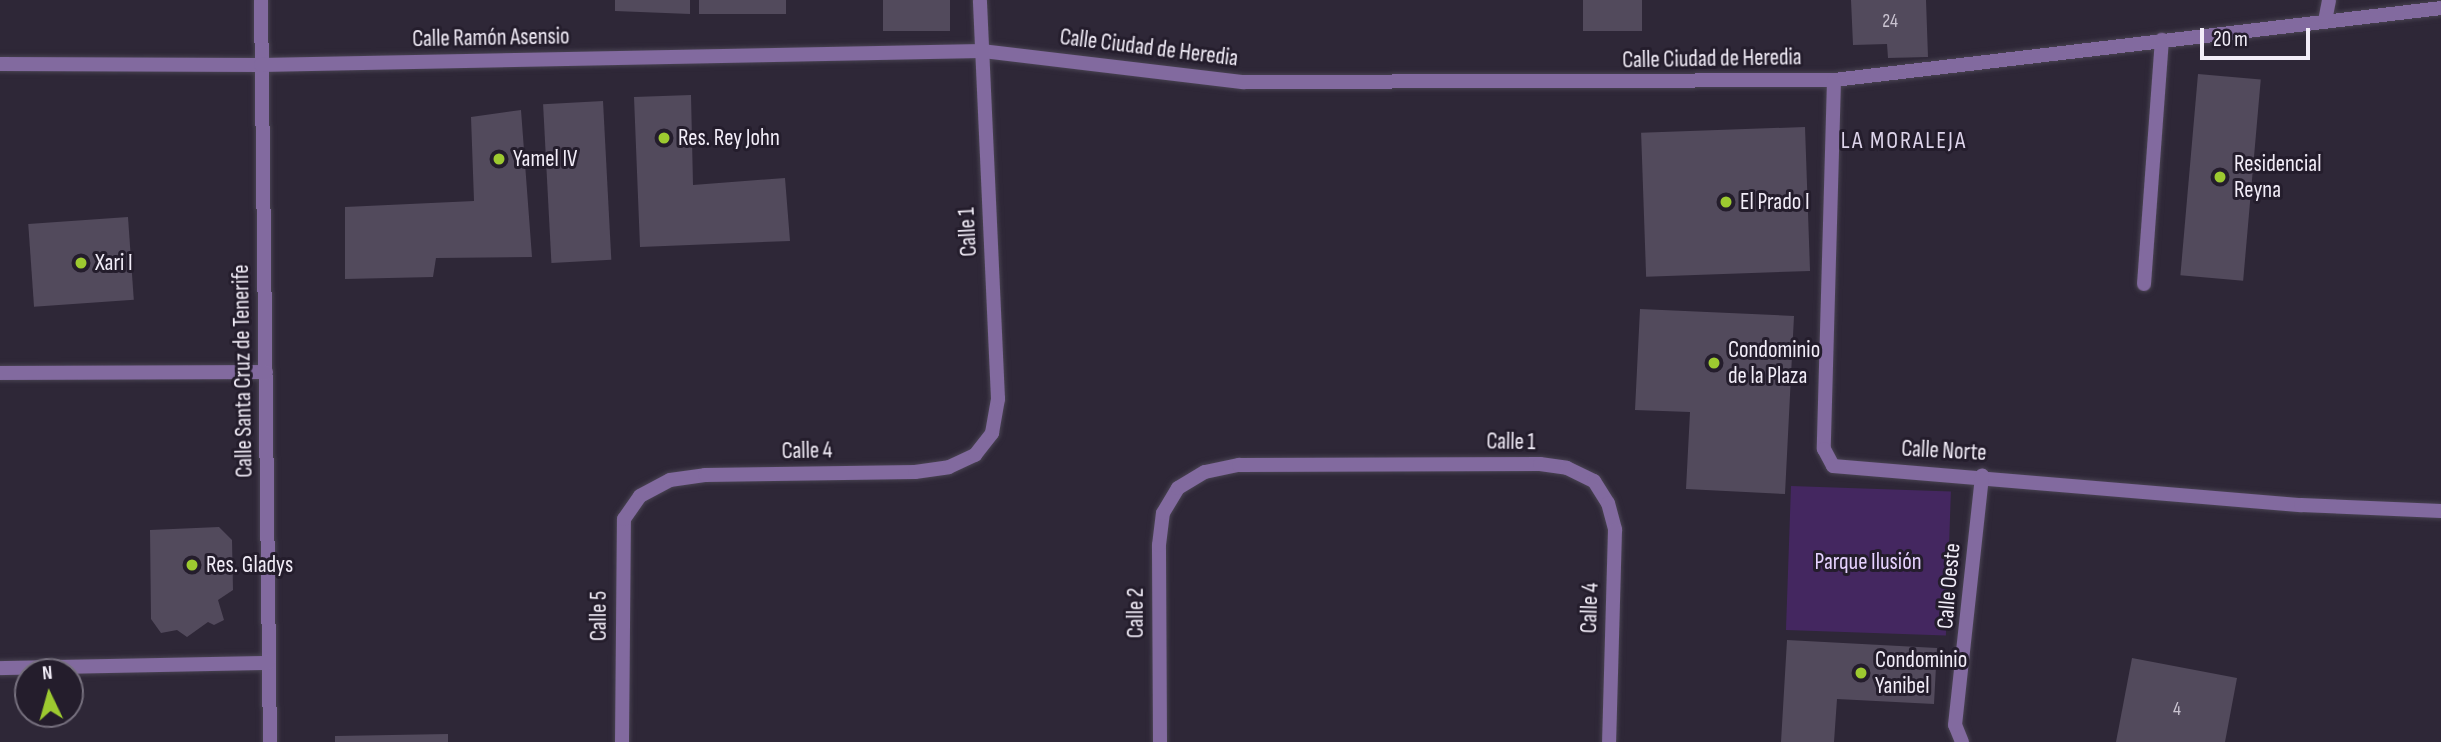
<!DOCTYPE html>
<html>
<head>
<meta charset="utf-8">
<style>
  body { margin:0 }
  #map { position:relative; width:2441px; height:742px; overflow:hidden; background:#2e2737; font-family:"Sofia Sans Condensed",sans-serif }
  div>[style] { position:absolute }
  .green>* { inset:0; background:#442760; transform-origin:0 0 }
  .building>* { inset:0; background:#524a5c; transform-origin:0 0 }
  .roads { filter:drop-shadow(0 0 2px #494352) drop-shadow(0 0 2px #494352) }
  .minor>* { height:14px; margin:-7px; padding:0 7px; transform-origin:7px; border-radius:7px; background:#826a9f }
  .dots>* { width:19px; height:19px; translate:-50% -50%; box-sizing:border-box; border:4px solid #241d2c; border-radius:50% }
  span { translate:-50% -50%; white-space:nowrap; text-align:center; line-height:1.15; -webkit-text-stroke:6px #241d2c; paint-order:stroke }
  .number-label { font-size:19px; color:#cac4d1 }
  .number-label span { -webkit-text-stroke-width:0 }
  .street-label { font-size:23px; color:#f2edf8 }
  .poi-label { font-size:23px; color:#f2edf8 }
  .left { translate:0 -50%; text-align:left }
  .park-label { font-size:23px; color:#e6d2ff }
  .neighbourhood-label { font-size:24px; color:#ded5eb; letter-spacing:2px }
  .north { position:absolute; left:14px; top:658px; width:70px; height:70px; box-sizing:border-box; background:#241d2c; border:2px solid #76707e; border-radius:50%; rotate:355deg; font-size:19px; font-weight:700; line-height:28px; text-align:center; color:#f2edf8 }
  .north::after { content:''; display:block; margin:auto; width:24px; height:32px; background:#9dca30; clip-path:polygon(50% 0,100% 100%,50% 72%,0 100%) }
  .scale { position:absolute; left:2200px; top:28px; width:110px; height:32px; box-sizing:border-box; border:4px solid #f2edf8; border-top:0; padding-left:9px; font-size:21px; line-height:24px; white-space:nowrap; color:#f2edf8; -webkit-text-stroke:5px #241d2c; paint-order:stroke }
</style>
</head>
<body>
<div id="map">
  <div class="green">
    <div style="left:1791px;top:486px;width:160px;height:144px;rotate:2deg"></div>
  </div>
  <div class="building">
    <div style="clip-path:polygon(615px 0,690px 0,690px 14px,615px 11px)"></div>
    <div style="left:699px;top:0;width:87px;height:14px"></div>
    <div style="left:883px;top:0;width:67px;height:31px"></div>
    <div style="left:1583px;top:0;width:59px;height:31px"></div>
    <div style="clip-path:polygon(1851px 0,1926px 0,1928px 57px,1888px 58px,1887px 44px,1853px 45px)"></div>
    <div style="left:2198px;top:74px;width:63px;height:202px;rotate:5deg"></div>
    <div style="clip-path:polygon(691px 95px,693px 185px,785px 178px,790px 241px,640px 247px,634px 97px)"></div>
    <div style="left:603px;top:101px;width:159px;height:60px;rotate:87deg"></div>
    <div style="clip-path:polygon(521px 110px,532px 257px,436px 258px,433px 277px,345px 279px,345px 207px,474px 201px,471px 117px)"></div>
    <div style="left:1805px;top:127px;width:144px;height:164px;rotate:88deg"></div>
    <div style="left:128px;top:217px;width:83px;height:100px;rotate:86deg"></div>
    <div style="clip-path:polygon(1640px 309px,1794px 316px,1785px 494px,1686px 489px,1690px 412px,1635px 410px)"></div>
    <div style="clip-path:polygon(219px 527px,232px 540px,233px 590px,218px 600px,224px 620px,214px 625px,208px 622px,187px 637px,177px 630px,161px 633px,151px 619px,150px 530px)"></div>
    <div style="clip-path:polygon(1787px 640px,1937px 648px,1934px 704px,1837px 699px,1834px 742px,1781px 742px)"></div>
    <div style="clip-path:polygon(2132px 658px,2237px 678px,2225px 742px,2116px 742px)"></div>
    <div style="clip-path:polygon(448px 734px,448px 742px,335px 742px,335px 736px)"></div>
  </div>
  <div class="roads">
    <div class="minor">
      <div style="left:261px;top:0;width:742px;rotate:89.31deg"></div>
      <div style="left:2325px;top:21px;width:21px;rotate:-79deg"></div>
      <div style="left:0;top:64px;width:261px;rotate:0.2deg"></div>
      <div style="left:261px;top:65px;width:721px;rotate:-1.11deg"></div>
      <div style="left:982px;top:51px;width:263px;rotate:6.8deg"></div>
      <div style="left:1243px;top:82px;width:591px;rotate:-0.19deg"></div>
      <div style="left:1834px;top:80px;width:611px;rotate:-6.76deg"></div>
      <div style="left:1834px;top:80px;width:369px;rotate:91.6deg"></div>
      <div style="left:1824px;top:449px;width:19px;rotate:62deg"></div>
      <div style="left:1833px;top:466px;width:470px;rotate:4.8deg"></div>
      <div style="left:2301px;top:505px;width:140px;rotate:2.5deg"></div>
      <div style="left:2144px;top:284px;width:245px;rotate:-85.8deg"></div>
      <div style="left:0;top:373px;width:266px;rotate:-0.2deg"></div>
      <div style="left:0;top:668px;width:269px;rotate:-1.1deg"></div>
      <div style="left:622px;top:742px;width:223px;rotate:-89.5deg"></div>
      <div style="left:624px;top:519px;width:28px;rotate:-55deg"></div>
      <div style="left:640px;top:496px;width:34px;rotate:-28deg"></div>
      <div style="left:670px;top:480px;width:35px;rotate:-8deg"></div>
      <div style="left:705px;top:475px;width:210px;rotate:-0.8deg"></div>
      <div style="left:915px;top:472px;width:34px;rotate:-8deg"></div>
      <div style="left:949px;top:467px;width:29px;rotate:-25deg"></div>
      <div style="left:975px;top:455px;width:28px;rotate:-52deg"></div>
      <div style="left:992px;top:433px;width:35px;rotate:-80deg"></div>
      <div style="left:998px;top:399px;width:399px;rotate:-92.6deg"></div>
      <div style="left:1160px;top:742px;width:197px;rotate:-90.3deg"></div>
      <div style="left:1159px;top:545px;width:32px;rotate:-83deg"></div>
      <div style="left:1163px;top:513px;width:29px;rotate:-59deg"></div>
      <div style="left:1178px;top:488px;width:31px;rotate:-31deg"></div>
      <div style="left:1205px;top:472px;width:35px;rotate:-12deg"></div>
      <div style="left:1239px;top:465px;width:301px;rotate:-0.2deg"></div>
      <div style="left:1540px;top:464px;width:27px;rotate:8deg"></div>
      <div style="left:1567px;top:468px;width:30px;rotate:26deg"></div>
      <div style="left:1594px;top:481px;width:26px;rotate:58deg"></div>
      <div style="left:1608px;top:503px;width:28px;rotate:75deg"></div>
      <div style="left:1615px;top:530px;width:212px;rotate:91.6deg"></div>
      <div style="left:1962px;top:742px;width:18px;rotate:-112deg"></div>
      <div style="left:1955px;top:725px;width:251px;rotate:-83.8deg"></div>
    </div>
  </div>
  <div class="dots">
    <div style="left:664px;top:138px;background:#9dca30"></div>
    <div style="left:499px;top:159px;background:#9dca30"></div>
    <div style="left:2220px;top:177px;background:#9dca30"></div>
    <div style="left:1726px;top:202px;background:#9dca30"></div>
    <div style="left:81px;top:263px;background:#9dca30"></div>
    <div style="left:1714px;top:363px;background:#9dca30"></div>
    <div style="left:192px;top:565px;background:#9dca30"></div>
    <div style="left:1861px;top:673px;background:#9dca30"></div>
  </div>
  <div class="number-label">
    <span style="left:1890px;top:22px">24</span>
    <span style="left:2177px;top:710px">4</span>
  </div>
  <div class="street-label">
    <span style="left:491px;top:38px;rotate:-1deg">Calle Ramón Asensio</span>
    <span style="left:1149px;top:48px;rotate:7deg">Calle Ciudad de Heredia</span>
    <span style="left:1712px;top:59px;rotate:-1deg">Calle Ciudad de Heredia</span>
    <span style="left:968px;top:232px;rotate:-93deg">Calle 1</span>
    <span style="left:243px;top:371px;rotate:-91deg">Calle Santa Cruz de Tenerife</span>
    <span style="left:1511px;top:442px;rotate:1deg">Calle 1</span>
    <span style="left:807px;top:451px;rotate:-1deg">Calle 4</span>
    <span style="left:1944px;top:451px;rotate:3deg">Calle Norte</span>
    <span style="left:1949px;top:586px;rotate:-85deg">Calle Oeste</span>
    <span style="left:1590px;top:608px;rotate:-88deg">Calle 4</span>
    <span style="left:1136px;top:613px;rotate:-90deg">Calle 2</span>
    <span style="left:599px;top:616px;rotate:-90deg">Calle 5</span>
  </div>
  <div class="poi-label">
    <span class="left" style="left:678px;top:138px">Res. Rey John</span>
    <span class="left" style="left:513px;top:159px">Yamel IV</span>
    <span class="left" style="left:2234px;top:177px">Residencial<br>Reyna</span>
    <span class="left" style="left:1740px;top:202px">El Prado I</span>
    <span class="left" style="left:95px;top:263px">Xari I</span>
    <span class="left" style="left:1728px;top:363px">Condominio<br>de la Plaza</span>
    <span class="left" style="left:206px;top:565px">Res. Gladys</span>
    <span class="left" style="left:1875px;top:673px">Condominio<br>Yanibel</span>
  </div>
  <div class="park-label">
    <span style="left:1868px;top:562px">Parque Ilusión</span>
  </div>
  <div class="neighbourhood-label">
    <span style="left:1904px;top:141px">LA MORALEJA</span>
  </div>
  <div class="north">N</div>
  <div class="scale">20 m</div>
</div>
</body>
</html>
